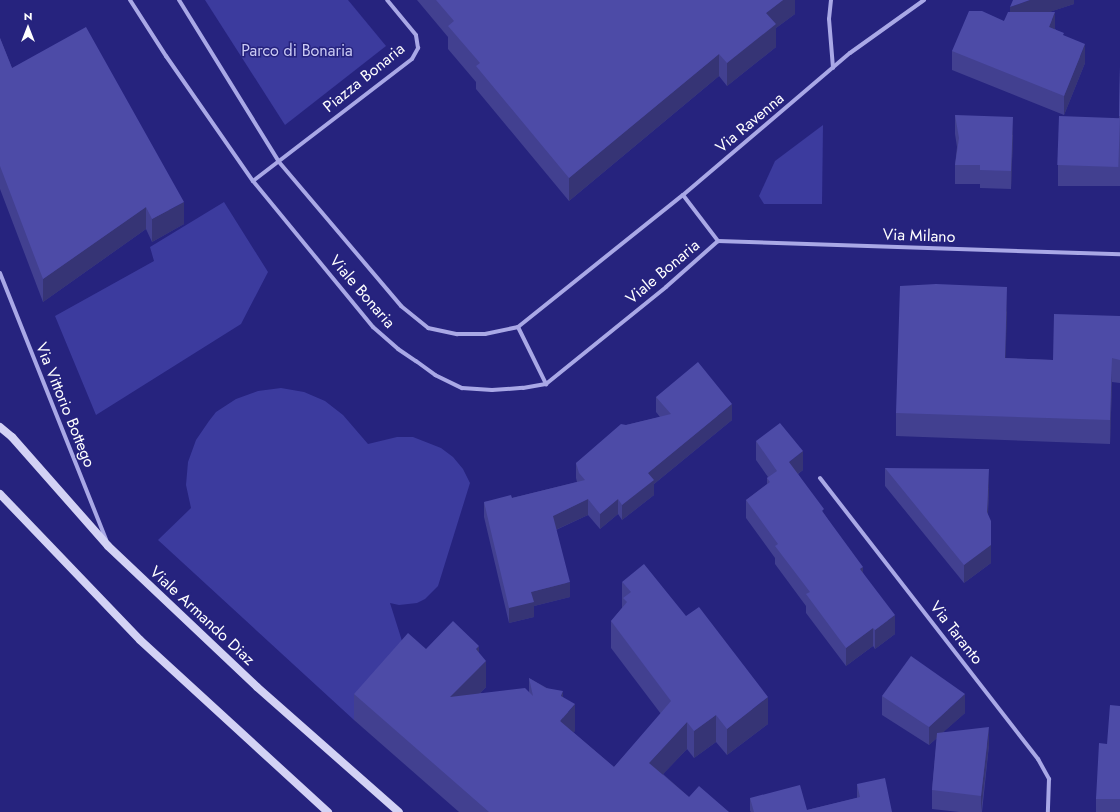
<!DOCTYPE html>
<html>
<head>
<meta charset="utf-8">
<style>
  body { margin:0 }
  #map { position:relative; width:1120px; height:812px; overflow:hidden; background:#26237e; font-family:Jost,sans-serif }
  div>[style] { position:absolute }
  .green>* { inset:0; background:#3c3b9e }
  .minor>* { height:4px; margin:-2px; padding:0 2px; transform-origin:2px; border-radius:2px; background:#a9a8e6 }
  .secondary>* { height:8px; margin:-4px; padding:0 4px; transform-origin:4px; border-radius:4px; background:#d3d2f5 }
  .wall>* { inset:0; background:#424090 }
  .shaded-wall>* { inset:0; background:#363475 }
  .building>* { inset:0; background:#4d4ba7; transform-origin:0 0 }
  span { translate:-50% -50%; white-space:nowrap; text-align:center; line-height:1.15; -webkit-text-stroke:3px #26237e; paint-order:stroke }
  .park-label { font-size:16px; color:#ccccf5 }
  .street-label { font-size:16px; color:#fff }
  .north { position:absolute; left:8px; top:8px; width:40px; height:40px; -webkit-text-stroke:3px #26237e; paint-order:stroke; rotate:0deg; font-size:11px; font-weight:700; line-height:16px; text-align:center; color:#fff }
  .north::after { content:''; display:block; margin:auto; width:14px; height:18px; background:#fff; clip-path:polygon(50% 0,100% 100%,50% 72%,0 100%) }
</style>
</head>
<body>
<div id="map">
  <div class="green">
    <div style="clip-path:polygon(205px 0,348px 0,386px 46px,285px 125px)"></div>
    <div style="clip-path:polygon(823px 125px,822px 204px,764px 204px,759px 196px,775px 161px)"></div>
    <div style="clip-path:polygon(224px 202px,268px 272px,241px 324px,96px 415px,55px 316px,154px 261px,150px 247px)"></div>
    <div style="clip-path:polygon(281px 388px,304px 392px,325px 401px,343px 415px,368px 444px,397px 437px,413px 437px,441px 448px,453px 457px,463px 469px,470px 483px,438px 586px,425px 599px,417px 603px,399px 605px,390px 603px,408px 660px,354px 720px,158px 540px,191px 508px,186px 485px,188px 462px,196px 440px,209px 421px,216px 412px,236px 399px,258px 391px)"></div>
  </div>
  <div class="minor">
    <div style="left:130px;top:0;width:67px;rotate:57.3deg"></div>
    <div style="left:166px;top:56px;width:152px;rotate:55.2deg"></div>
    <div style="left:253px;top:181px;width:189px;rotate:50.6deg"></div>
    <div style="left:373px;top:327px;width:33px;rotate:41deg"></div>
    <div style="left:398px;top:349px;width:22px;rotate:34deg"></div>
    <div style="left:416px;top:361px;width:24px;rotate:36deg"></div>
    <div style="left:435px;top:375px;width:30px;rotate:26deg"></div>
    <div style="left:462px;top:388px;width:30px;rotate:4deg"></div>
    <div style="left:492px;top:390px;width:31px;rotate:-4deg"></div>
    <div style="left:523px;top:388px;width:23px;rotate:-10deg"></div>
    <div style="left:546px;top:384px;width:154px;rotate:-38.9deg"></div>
    <div style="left:666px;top:287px;width:69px;rotate:-41.5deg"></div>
    <div style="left:179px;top:0;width:190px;rotate:58.3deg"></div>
    <div style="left:279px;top:162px;width:189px;rotate:49.7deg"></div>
    <div style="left:401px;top:306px;width:35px;rotate:39deg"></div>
    <div style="left:428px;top:328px;width:30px;rotate:12deg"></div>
    <div style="left:457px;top:334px;width:28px"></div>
    <div style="left:485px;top:334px;width:34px;rotate:-12deg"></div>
    <div style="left:518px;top:327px;width:211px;rotate:-38.7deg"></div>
    <div style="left:683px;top:195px;width:219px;rotate:-40.4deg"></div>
    <div style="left:850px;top:53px;width:91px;rotate:-35.6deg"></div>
    <div style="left:831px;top:0;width:19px;rotate:96deg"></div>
    <div style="left:829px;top:19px;width:49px;rotate:85.3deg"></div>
    <div style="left:253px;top:181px;width:200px;rotate:-37.5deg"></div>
    <div style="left:412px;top:59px;width:13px;rotate:-61deg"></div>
    <div style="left:418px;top:48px;width:13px;rotate:-99deg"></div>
    <div style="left:416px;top:35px;width:45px;rotate:-129.6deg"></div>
    <div style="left:683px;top:195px;width:58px;rotate:52.7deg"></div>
    <div style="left:718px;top:241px;width:402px;rotate:1.9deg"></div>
    <div style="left:0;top:273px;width:287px;rotate:68.3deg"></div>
    <div style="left:518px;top:327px;width:64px;rotate:63.8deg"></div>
    <div style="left:820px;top:478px;width:356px;rotate:52.2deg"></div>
    <div style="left:1038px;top:759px;width:23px;rotate:61deg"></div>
    <div style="left:1049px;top:779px;width:33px;rotate:92deg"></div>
  </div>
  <div class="secondary">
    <div style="left:0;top:427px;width:16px;rotate:40deg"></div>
    <div style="left:12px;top:437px;width:145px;rotate:48.6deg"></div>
    <div style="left:108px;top:546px;width:205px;rotate:43.4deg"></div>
    <div style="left:257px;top:687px;width:189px;rotate:41.4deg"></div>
    <div style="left:0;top:494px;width:202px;rotate:46.2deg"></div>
    <div style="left:140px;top:640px;width:255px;rotate:42.5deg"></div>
  </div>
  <div class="wall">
    <div style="clip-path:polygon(417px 0,795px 0,795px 14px,776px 28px,776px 47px,727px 86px,719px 76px,569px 201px,476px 89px,476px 82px,448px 49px,448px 37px)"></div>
    <div style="clip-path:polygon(1074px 0,1074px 4px,1049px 12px,1055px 29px,1064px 36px,1085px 63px,1064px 115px,952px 70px,952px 51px,1004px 21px,1010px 12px)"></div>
    <div style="clip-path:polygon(0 38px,12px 68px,184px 224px,152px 242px,146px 229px,43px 302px,0 189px)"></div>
    <div style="clip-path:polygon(1120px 66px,1120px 186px,1058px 186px,1058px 165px,1119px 118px)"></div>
    <div style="clip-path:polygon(955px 115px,1013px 135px,1011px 189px,980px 188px,980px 184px,955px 184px,955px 165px,957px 147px,955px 134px)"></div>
    <div style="clip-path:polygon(1007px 311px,1005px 358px,1053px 360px,1120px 316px,1120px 383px,1112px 382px,1110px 444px,896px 436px,896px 413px)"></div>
    <div style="clip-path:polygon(656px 397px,732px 420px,654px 484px,654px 495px,622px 520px,618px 514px,600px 529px,588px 515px,556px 530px,570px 597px,534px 606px,534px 617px,509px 623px,484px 517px,484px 502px,512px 498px,577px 482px,576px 478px,576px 463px,626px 425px,660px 417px,656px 412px)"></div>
    <div style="clip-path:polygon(756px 441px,803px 470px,798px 474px,863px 573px,895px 634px,875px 649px,873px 646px,846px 666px,806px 613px,806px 606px,775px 564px,775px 558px,746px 518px,746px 500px,767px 484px,767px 478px,768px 477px,756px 460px)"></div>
    <div style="clip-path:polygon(885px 468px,989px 488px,988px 514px,991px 563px,964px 583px,885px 486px)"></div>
    <div style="clip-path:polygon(622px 582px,768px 724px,727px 755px,716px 742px,694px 758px,687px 749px,663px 774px,689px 797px,729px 812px,459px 812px,354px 720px,354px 694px,426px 649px,486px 687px,480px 693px,529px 692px,529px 678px,563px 697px,575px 731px,573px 732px,614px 767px,661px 714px,611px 648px,611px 621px,622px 608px)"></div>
    <div style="clip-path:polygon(882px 696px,965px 713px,943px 732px,989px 745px,982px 812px,959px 812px,932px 809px,932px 790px,937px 738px,929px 745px,882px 715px)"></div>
    <div style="clip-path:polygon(1120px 706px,1120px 812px,1096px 812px,1096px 799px)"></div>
    <div style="clip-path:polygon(857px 784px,892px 812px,751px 812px,750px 811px,750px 798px,807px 810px,857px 798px)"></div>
  </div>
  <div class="shaded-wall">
    <div style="clip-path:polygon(783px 0,795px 0,795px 14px,776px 28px,776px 47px,727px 86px,727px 63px,766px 13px)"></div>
    <div style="clip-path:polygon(1030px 0,1074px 0,1074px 4px,1010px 25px,1010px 7px)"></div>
    <div style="clip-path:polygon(1055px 12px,1055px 30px,1049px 27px)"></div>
    <div style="clip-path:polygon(1085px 44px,1085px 63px,1064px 115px,1064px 96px)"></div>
    <div style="clip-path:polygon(719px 54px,719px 76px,569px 201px,569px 178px)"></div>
    <div style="clip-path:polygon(1013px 117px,1013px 135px,1011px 189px,1011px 171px)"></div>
    <div style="clip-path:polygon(184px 202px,184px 224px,152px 242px,152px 219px)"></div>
    <div style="clip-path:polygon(146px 207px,146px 229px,43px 302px,43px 279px)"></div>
    <div style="clip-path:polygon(1007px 287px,1007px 311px,1005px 381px,1005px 358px)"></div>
    <div style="clip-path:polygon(1112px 358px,1112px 382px,1110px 444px,1110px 420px)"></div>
    <div style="clip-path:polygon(732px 404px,732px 420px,654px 484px,654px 495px,622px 520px,622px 505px,648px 473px)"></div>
    <div style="clip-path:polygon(803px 451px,803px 470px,789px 480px,789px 462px)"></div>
    <div style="clip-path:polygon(989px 469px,989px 488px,987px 531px,987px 512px)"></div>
    <div style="clip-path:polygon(588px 499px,588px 515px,553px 531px,553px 516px)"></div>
    <div style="clip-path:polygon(618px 499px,618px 514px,600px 529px,600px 514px)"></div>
    <div style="clip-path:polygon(991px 539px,991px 563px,964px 583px,964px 565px)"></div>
    <div style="clip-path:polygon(863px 567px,863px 585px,860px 569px)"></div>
    <div style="clip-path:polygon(570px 582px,570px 597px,534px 606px,534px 617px,509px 623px,509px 608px,531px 592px)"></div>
    <div style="clip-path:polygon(895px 615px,895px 634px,875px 649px,875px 630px)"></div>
    <div style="clip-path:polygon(873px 628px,873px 646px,846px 666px,846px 648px)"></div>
    <div style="clip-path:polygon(479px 646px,479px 668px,486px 661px,486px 687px,450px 723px,450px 697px,476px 649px)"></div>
    <div style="clip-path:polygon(563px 691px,563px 718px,575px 704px,575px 731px,560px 747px,561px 696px)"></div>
    <div style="clip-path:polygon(965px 694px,965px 713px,929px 745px,929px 727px)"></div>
    <div style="clip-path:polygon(768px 697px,768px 724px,727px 755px,727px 729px)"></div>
    <div style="clip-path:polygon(716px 715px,716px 742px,694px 758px,694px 731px)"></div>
    <div style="clip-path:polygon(687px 722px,687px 749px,649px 789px,649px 763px)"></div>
    <div style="clip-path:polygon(989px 727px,989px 745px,981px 812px,981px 796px)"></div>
  </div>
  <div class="building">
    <div style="clip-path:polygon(436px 0,783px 0,766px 13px,776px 24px,727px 63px,719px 54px,569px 178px,476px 66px,480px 63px,448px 26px,454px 21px)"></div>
    <div style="clip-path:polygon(1013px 0,1030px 0,1010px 7px)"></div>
    <div style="clip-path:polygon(969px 11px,982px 11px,1004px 21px,1008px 12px,1055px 12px,1049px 27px,1064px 33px,1063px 35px,1085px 44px,1064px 96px,952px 51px)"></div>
    <div style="clip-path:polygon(86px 27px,184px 202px,152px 219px,146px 207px,43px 279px,0 166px,0 38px,12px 68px)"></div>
    <div style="clip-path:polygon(1120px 66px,1120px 116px,1119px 116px)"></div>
    <div style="clip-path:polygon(955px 115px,1013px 117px,1011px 171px,980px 170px,980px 165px,955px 165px,959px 138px)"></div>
    <div style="left:1059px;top:116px;width:61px;height:49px;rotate:2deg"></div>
    <div style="clip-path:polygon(936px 284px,1007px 287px,1005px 358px,1053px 360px,1054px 314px,1120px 316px,1120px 360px,1112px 358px,1110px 420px,896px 413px,900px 286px)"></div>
    <div style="clip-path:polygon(698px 362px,732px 404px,648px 473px,654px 480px,622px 505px,618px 499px,600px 514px,588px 499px,553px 516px,570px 582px,531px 592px,534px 602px,509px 608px,484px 502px,511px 495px,512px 498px,585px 480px,579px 473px,576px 463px,621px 424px,626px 425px,671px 414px,656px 397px)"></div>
    <div style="clip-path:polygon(780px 423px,803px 451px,789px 462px,824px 509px,822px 511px,863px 567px,860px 569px,895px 615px,875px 630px,873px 628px,846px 648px,806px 594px,810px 592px,775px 546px,778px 544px,746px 500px,770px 482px,767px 478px,777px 471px,756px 441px)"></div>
    <div style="clip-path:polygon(885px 468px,989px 469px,987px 512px,991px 521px,991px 545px,964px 565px)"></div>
    <div style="clip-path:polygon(644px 564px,686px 616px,699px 607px,768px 697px,727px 729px,716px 715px,694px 731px,687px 722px,649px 763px,689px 797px,699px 786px,729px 812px,489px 812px,354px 694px,408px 633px,426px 649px,453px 621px,479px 646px,476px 649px,486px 661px,450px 697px,525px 688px,533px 696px,529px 678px,546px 688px,563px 691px,561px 696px,575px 704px,560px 721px,614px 767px,671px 701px,611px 621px,627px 602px,623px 598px,631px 592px,622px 582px)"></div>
    <div style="clip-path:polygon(911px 656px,965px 694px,929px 727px,882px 696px)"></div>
    <div style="clip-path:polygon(1110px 705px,1120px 706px,1120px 799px,1096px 799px,1099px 743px,1107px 744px)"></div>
    <div style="clip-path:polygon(989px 727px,981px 796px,932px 790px,937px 733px)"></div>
    <div style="clip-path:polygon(885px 778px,892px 812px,754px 812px,750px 798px,800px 785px,807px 810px,860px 797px,857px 784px)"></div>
  </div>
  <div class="park-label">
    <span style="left:297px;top:51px">Parco di Bonaria</span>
  </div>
  <div class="street-label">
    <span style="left:364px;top:78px;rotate:-39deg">Piazza Bonaria</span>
    <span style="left:750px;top:123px;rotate:-40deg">Via Ravenna</span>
    <span style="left:919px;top:236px;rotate:2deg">Via Milano</span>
    <span style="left:663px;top:272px;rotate:-40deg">Viale Bonaria</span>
    <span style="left:362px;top:292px;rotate:49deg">Viale Bonaria</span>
    <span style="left:65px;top:405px;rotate:68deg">Via Vittorio Bottego</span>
    <span style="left:202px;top:616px;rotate:43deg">Viale Armando Diaz</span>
    <span style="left:956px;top:633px;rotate:52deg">Via Taranto</span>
  </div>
  <div class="north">N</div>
</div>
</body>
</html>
